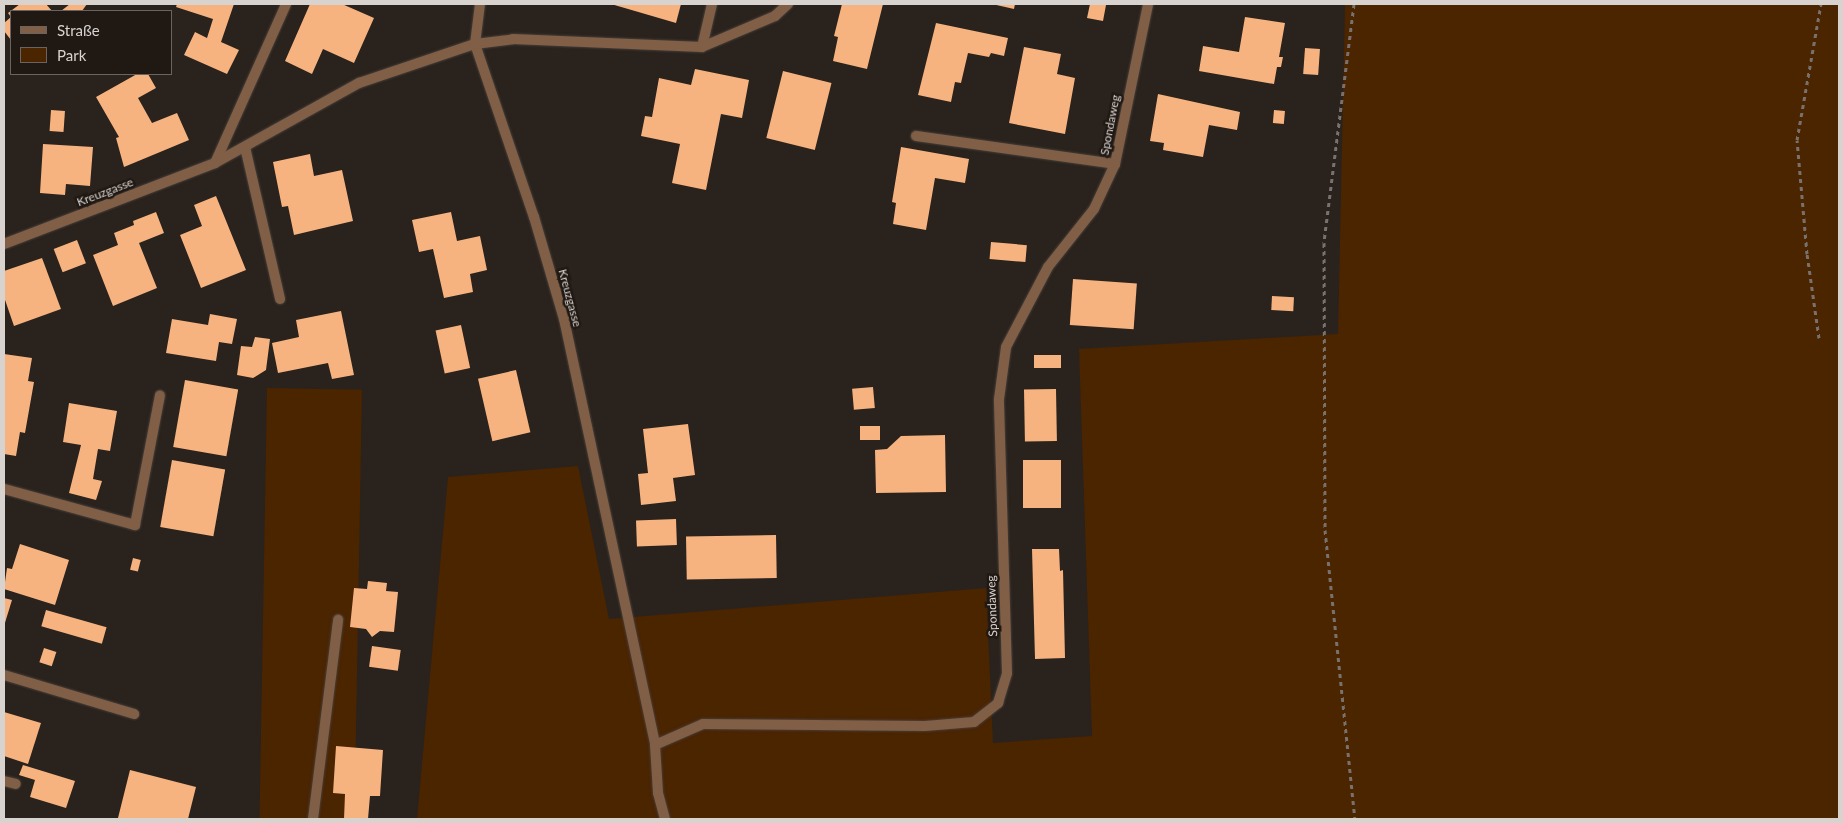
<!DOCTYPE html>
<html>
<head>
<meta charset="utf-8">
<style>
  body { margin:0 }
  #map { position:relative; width:1843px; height:823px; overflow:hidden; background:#2a221c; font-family:Lato,sans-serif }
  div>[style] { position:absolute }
  .green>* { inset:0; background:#4b2400; transform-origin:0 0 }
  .building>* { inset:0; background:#f6b380; transform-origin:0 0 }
  .path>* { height:3px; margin-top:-1.5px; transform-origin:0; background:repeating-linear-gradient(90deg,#79716d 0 4px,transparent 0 8px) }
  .roads { filter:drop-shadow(0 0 1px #463e39) drop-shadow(0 0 1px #463e39) }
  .lane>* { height:10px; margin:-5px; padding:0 5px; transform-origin:5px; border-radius:5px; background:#805f46 }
  .street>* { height:10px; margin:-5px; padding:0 5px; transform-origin:5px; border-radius:5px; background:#805f46 }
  span { translate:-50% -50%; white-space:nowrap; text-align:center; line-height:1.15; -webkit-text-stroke:5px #201913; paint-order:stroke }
  .street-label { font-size:12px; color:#d9d3d0 }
  .frame { position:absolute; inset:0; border:5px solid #d9d3d0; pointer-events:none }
  .legend { position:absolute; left:10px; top:10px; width:162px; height:65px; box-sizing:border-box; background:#201913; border:1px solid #6a635f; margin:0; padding:6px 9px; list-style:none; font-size:15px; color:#d9d3d0 }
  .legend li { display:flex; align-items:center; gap:10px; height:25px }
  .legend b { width:25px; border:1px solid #6a635f }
</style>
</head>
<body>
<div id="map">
  <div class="green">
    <div style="clip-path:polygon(1345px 4px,1839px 4px,1839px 819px,417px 819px,448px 477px,578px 466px,609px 619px,986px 588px,993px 743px,1092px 736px,1079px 349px,1338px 334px)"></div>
    <div style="left:267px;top:388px;width:95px;height:435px;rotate:1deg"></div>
  </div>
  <div class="building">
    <div style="clip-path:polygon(20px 4px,46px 4px,52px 11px,11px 11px,11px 40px,4px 31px,4px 23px,11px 17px,8px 13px)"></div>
    <div style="clip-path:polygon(70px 4px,87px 4px,82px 11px,61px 11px)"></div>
    <div style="clip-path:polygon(177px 4px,234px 4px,221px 42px,239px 50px,227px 74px,184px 55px,195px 32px,207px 38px,213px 19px,176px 7px)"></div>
    <div style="clip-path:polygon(310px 4px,342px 4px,374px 18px,354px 63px,323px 49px,312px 74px,285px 61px)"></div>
    <div style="clip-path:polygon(611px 4px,681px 4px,676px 23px)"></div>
    <div style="clip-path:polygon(842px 4px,883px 4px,867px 69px,833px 61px,838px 37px,834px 36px)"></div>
    <div style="clip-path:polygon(992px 4px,1015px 4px,1014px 9px)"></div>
    <div style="clip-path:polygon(1090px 4px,1106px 5px,1103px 21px,1087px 18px)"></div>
    <div style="clip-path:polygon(1245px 17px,1285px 23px,1279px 57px,1283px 57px,1281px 67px,1277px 67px,1274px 84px,1199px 71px,1203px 46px,1239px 52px)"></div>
    <div style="clip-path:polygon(936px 23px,1008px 38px,1004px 56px,991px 53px,989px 57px,968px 53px,961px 83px,955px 82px,951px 102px,918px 95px)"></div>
    <div style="clip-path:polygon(1024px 47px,1061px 54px,1057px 74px,1075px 78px,1065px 134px,1009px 123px)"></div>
    <div style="left:1305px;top:48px;width:15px;height:26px;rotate:4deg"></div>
    <div style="clip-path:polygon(695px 69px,749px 80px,742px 118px,721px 114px,706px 190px,672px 183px,680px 144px,641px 136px,645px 116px,652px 117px,659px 78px,691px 85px)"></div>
    <div style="left:783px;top:71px;width:50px;height:69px;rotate:14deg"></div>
    <div style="clip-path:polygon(137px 74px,148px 74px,156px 88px,138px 98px,152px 123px,177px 113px,189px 140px,124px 167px,116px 138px,119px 137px,96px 97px)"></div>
    <div style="clip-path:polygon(1158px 94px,1240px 112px,1237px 130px,1209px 125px,1203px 157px,1163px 150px,1164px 143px,1150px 141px)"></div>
    <div style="left:51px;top:110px;width:14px;height:21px;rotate:4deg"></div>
    <div style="left:1274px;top:110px;width:11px;height:13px;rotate:5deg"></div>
    <div style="clip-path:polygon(43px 144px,93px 147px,90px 186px,66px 184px,65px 195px,40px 193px)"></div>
    <div style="clip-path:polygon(901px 147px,969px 159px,965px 183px,935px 178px,926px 230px,893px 224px,896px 203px,892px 202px)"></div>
    <div style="clip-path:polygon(310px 154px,314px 176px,342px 170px,353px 221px,294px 235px,288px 206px,282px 207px,273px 162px)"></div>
    <div style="clip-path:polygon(216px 196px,246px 270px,201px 288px,180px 235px,202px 226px,194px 205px)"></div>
    <div style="clip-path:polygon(156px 212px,164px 233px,139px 243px,157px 288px,113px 306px,93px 255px,118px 245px,114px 233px,134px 225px,133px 221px)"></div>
    <div style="clip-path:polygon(451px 212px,457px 241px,480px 236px,487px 270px,470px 274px,473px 292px,444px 298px,433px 249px,419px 252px,412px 220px)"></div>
    <div style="left:77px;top:240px;width:25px;height:25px;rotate:69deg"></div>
    <div style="left:991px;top:242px;width:36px;height:17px;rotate:5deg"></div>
    <div style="clip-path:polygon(42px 258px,61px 309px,14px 326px,4px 297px,4px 271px)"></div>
    <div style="left:1073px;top:279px;width:64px;height:46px;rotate:4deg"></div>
    <div style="left:1272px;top:296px;width:22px;height:14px;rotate:3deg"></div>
    <div style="clip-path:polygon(341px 311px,354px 375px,332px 379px,328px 363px,278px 373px,272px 343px,299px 337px,296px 320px)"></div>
    <div style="clip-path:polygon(210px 314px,237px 319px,232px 344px,219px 342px,216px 361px,166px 353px,172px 319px,208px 325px)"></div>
    <div style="left:461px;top:325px;width:44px;height:26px;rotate:78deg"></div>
    <div style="clip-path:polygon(255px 337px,270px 339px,266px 370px,253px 378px,237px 375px,241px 346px,252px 347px)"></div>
    <div style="clip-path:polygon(4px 354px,32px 358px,28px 381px,34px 382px,25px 433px,20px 432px,16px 456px,4px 454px)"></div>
    <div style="left:1034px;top:355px;width:27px;height:13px"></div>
    <div style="left:516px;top:370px;width:64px;height:39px;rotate:77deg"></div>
    <div style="left:185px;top:380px;width:54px;height:68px;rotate:10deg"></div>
    <div style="left:873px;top:387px;width:21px;height:21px;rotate:85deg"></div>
    <div style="left:1056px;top:389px;width:52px;height:32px;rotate:89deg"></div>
    <div style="clip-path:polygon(69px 403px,117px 411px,110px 451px,98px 449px,93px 479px,102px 481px,96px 500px,69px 493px,81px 445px,63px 442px)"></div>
    <div style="clip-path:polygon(688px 424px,695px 475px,673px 478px,676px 501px,641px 505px,638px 474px,648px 473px,643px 429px)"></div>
    <div style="left:880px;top:426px;width:14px;height:20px;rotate:90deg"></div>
    <div style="clip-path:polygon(945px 435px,946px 492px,876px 493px,875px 450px,887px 449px,901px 436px)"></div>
    <div style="left:172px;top:460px;width:54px;height:68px;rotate:10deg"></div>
    <div style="left:1061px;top:460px;width:48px;height:38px;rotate:90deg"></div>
    <div style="left:676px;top:519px;width:26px;height:40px;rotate:88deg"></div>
    <div style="left:776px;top:535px;width:43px;height:90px;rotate:89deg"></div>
    <div style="clip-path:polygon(20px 544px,69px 560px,55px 605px,4px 589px,7px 568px,12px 569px)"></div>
    <div style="clip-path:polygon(1032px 549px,1059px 549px,1060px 571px,1063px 570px,1065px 658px,1035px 659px)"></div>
    <div style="left:133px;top:558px;width:8px;height:12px;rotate:14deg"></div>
    <div style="clip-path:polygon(368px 581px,387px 583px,386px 591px,398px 592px,394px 632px,380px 631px,372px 637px,366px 629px,350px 627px,354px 588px,367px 589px)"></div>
    <div style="clip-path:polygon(4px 598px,12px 600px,4px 626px)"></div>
    <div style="left:46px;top:610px;width:63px;height:17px;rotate:16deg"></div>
    <div style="left:372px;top:646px;width:29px;height:21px;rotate:8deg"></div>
    <div style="left:44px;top:648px;width:13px;height:15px;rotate:18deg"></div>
    <div style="clip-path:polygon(4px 712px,41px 723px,28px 764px,4px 756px)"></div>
    <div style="clip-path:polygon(336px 746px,383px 750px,380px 796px,370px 796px,368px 819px,344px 819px,345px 794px,333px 793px)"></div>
    <div style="clip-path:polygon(23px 765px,75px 781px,66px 808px,30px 797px,35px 780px,19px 775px)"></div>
    <div style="clip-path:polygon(130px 770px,196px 787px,188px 819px,118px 818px)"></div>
  </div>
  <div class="path">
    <div style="left:1354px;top:4px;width:241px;rotate:97.2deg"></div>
    <div style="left:1324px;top:243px;width:287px;rotate:89.8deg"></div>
    <div style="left:1325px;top:530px;width:291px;rotate:84.1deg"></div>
    <div style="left:1819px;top:338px;width:85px;rotate:-98.1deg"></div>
    <div style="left:1807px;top:254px;width:114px;rotate:-95deg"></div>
    <div style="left:1797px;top:140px;width:138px;rotate:-80deg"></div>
  </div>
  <div class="roads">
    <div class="lane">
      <div style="left:702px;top:47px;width:44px;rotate:-76.9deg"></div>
      <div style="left:916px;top:136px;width:201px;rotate:8deg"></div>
      <div style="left:245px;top:147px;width:156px;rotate:77deg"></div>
      <div style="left:4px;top:489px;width:136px;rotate:15.4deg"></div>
      <div style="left:135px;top:525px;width:132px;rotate:-79.1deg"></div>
      <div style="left:4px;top:675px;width:136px;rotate:16.7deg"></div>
      <div style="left:4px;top:781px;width:12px;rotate:14deg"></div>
      <div style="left:313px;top:819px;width:201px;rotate:-82.8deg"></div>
    </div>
    <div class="street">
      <div style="left:480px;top:4px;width:40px;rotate:97.1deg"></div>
      <div style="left:475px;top:44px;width:183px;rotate:71.2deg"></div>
      <div style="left:534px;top:217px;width:106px;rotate:73.6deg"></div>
      <div style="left:564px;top:319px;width:436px;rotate:77.9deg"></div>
      <div style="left:655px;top:745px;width:48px;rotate:86.4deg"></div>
      <div style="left:658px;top:793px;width:27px;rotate:75deg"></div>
      <div style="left:215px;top:163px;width:174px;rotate:-65.9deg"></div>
      <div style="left:4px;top:244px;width:226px;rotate:-21deg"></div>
      <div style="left:215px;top:163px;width:165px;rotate:-29.1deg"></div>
      <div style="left:359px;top:83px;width:122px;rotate:-18.6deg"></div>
      <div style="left:475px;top:44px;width:38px;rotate:-7deg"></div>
      <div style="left:513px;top:39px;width:189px;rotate:2.4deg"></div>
      <div style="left:702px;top:47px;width:79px;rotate:-23deg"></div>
      <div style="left:775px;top:16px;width:18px;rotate:-43deg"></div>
      <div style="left:655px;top:745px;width:52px;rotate:-23.6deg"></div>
      <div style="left:703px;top:724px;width:222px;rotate:0.5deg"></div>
      <div style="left:925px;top:726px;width:49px;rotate:-4.7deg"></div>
      <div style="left:974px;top:722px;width:31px;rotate:-38deg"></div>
      <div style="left:998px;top:703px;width:31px;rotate:-73deg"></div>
      <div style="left:1007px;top:673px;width:274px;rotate:-91.7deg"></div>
      <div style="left:999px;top:399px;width:52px;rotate:-82.3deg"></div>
      <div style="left:1006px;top:347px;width:90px;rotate:-62.3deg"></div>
      <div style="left:1048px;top:267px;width:74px;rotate:-51.6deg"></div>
      <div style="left:1094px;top:209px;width:50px;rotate:-65deg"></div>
      <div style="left:1115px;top:164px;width:163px;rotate:-78.3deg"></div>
    </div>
  </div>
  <div class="street-label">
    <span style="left:1110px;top:125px;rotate:-79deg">Spondaweg</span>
    <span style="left:105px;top:192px;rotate:-21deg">Kreuzgasse</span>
    <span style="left:570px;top:298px;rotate:75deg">Kreuzgasse</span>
    <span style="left:992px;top:606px;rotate:-92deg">Spondaweg</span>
  </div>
  <div class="frame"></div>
  <ul class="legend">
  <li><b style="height:6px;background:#805f46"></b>Straße</li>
  <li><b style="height:14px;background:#4b2400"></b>Park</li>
  </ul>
</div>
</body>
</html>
